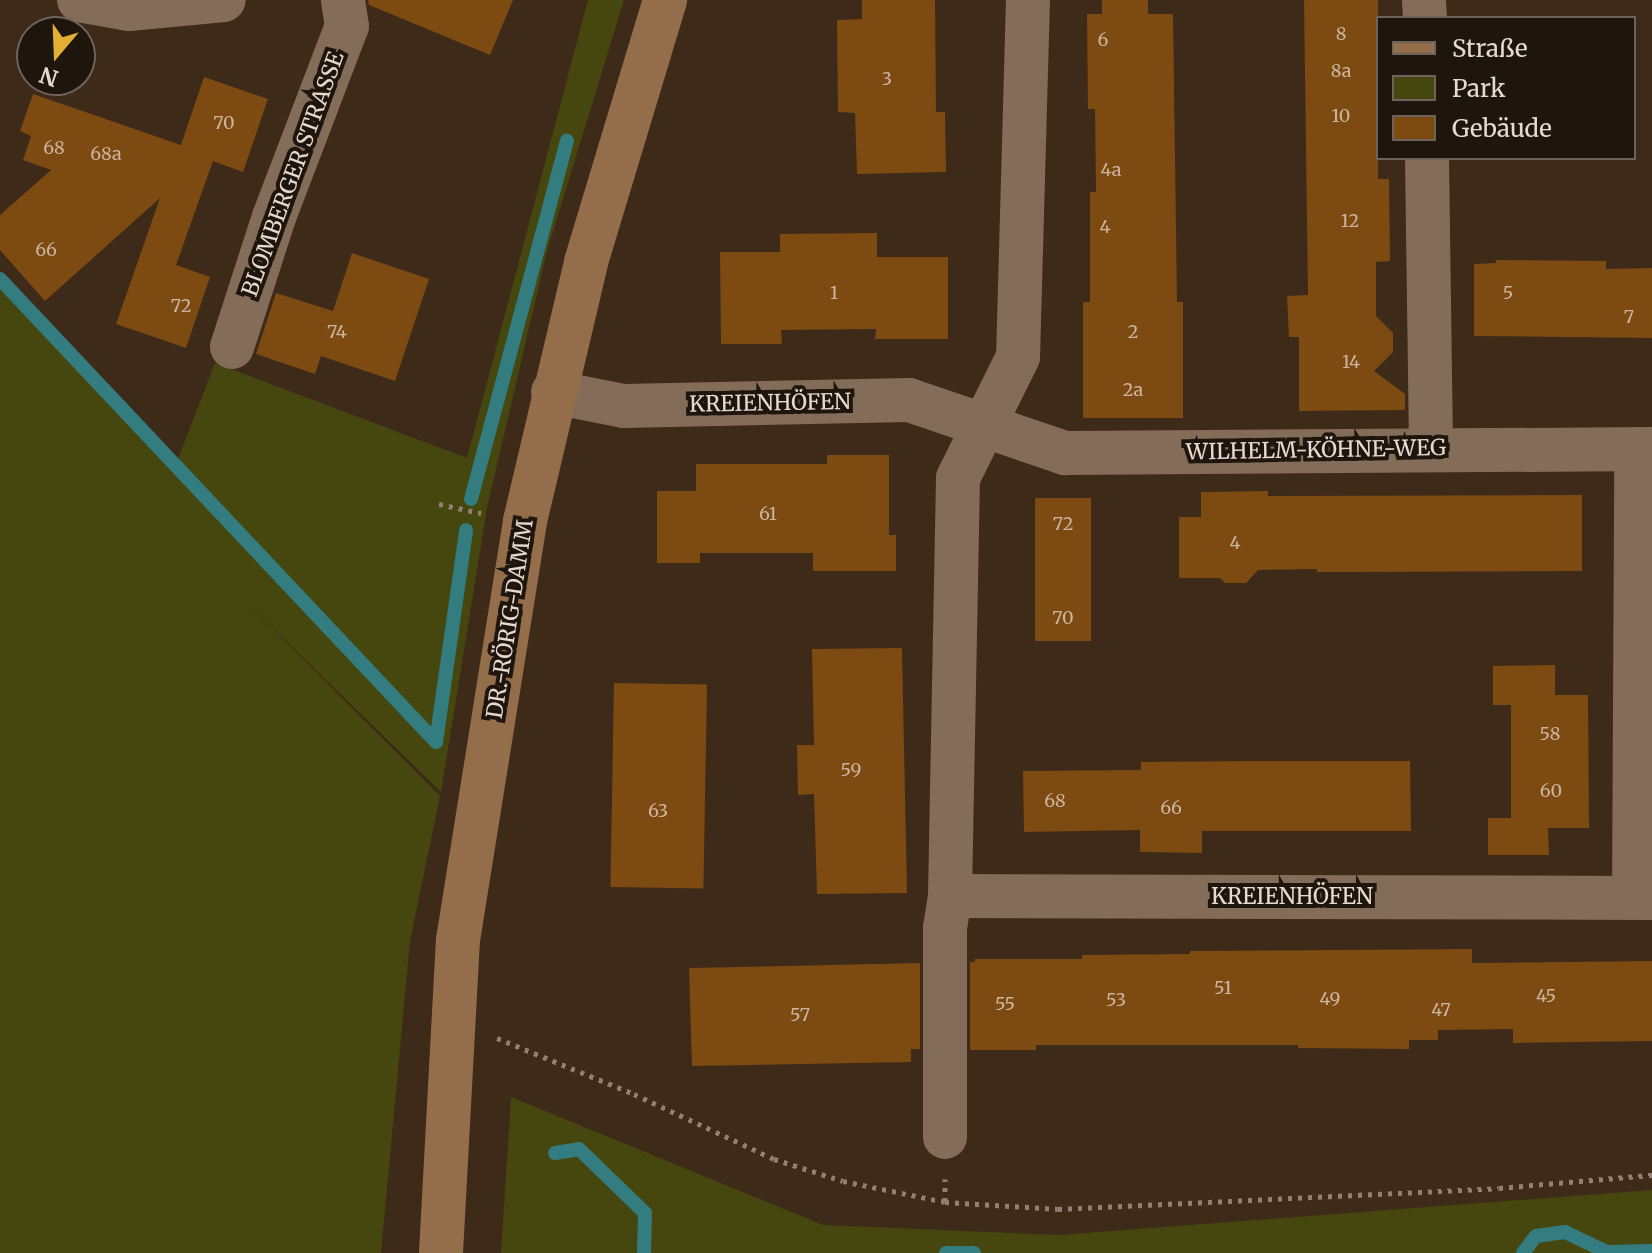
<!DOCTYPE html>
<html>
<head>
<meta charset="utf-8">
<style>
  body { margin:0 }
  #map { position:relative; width:1652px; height:1253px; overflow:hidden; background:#3e2a18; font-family:Merriweather,serif }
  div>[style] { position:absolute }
  .green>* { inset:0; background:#46470f }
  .stream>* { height:14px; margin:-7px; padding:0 7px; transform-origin:7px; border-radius:7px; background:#337c7f }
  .building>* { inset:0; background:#7d4a12; transform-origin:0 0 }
  .path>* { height:5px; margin-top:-2.5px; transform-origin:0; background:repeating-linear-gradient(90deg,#918072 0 4px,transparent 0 10px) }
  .street>* { height:44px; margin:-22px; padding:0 22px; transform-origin:22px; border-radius:22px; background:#836c58 }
  .secondary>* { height:44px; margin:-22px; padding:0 22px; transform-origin:22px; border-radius:22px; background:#946e4b }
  span { translate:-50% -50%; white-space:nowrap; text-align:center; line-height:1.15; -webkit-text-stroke:8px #1e150d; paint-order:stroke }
  .number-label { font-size:18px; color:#ccb5a0 }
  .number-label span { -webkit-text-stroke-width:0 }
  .street-label { font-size:22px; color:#e7d9cf }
  .legend { position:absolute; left:1376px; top:16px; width:260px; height:144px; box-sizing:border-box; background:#1e150d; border:2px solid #6e635b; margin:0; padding:10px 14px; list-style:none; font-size:24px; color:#e7d9cf }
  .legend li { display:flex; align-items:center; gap:16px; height:40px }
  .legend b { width:40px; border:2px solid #6e635b }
  .north { position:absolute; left:16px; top:16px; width:80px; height:80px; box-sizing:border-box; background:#1e150d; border:2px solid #6e635b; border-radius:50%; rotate:199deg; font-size:22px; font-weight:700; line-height:32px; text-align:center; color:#e7d9cf }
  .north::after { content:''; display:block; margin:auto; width:28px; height:36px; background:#e2af34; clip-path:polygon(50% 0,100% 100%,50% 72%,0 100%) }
</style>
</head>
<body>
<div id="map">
  <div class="green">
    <div style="clip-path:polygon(588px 0,624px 0,547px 251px,487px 508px,441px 792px,246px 602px,440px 796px,410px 941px,381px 1253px,0 1253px,0 288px,173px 472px,215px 363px,467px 458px)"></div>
    <div style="clip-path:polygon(511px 1097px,823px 1225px,1059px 1235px,1652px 1190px,1652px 1253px,501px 1253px)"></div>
  </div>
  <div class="stream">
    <div style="left:0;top:279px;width:636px;rotate:46.72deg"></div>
    <div style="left:436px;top:742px;width:214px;rotate:-81.9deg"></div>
    <div style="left:471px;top:499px;width:371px;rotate:-75deg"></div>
    <div style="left:555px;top:1153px;width:24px;rotate:-9deg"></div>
    <div style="left:579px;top:1149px;width:92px;rotate:44.1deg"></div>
    <div style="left:645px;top:1213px;width:40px;rotate:91.4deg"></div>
    <div style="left:946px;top:1253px;width:28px"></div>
    <div style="left:1523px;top:1253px;width:21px;rotate:-53deg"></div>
    <div style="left:1536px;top:1236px;width:29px;rotate:-8deg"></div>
    <div style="left:1565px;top:1232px;width:47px;rotate:25.5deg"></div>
    <div style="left:1607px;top:1252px;width:45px;rotate:-1.3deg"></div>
  </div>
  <div class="building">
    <div style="clip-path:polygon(368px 0,513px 0,490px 55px,369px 5px)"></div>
    <div style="clip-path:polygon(862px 0,935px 0,936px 112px,945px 112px,946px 172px,857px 174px,855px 113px,838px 112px,837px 20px,862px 19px)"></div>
    <div style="clip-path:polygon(1102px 0,1148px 0,1148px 14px,1173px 14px,1177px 302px,1183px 302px,1183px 418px,1083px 418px,1083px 302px,1090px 302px,1090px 192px,1096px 192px,1095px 109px,1088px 109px,1087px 14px,1102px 14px)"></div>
    <div style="clip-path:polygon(1304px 0,1378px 0,1378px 179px,1389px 179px,1390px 261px,1376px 262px,1376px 316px,1393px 333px,1393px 352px,1374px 371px,1405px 394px,1405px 410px,1299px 411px,1299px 337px,1289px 337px,1287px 296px,1308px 295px)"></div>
    <div style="clip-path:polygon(204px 77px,268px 99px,243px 172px,213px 161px,176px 265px,210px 277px,186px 348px,116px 324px,160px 198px,45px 301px,0 250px,0 215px,51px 170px,23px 160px,31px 136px,20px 131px,33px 94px,181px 145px)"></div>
    <div style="clip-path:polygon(877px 233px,877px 257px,948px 257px,948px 339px,875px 339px,876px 329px,781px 330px,782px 344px,721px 344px,720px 252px,780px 252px,780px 234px)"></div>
    <div style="clip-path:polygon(352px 253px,429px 279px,395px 381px,321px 356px,315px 374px,256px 354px,276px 293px,333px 311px)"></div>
    <div style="clip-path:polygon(1496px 260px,1606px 261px,1606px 269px,1652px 268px,1652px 338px,1474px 336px,1474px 264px,1496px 263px)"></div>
    <div style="clip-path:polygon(827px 455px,889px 455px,889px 535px,896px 535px,896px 571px,813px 571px,813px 553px,700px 553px,700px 563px,657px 563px,657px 491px,696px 491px,696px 464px,827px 464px)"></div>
    <div style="clip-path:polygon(1268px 491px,1268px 496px,1582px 495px,1582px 571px,1350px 572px,1317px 572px,1317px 569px,1258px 570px,1246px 583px,1225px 583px,1220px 578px,1179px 578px,1179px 517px,1201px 517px,1201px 492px)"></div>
    <div style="left:1091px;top:498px;width:143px;height:56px;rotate:90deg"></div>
    <div style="clip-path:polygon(902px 648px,907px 893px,817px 894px,814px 794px,798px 795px,797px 745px,814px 745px,812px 649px)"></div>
    <div style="clip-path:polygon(1555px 665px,1555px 695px,1588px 695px,1589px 828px,1548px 828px,1549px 855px,1488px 855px,1488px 818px,1511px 818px,1511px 705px,1493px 705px,1493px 666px)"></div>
    <div style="left:614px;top:683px;width:93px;height:204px;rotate:1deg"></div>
    <div style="clip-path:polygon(1255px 761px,1410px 761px,1411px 831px,1202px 831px,1202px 853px,1140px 852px,1140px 830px,1024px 832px,1023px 771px,1141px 770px,1141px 762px)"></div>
    <div style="clip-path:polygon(1472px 949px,1472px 963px,1652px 961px,1652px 1041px,1513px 1043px,1513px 1029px,1438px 1030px,1438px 1040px,1409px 1040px,1409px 1049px,1298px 1048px,1298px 1045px,1036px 1045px,1036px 1050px,970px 1050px,970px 962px,975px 962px,975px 959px,1082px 959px,1082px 955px,1190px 954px,1190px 951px)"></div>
    <div style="clip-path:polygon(920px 963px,920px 1049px,911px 1049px,911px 1062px,692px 1066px,689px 968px)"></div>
  </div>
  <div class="path">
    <div style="left:439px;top:504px;width:43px;rotate:12.1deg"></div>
    <div style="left:497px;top:1038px;width:148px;rotate:22.2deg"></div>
    <div style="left:634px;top:1094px;width:154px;rotate:24.9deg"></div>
    <div style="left:774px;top:1159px;width:72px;rotate:17.7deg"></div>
    <div style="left:843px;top:1181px;width:104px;rotate:11.6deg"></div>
    <div style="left:945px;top:1202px;width:113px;rotate:3.5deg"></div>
    <div style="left:1058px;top:1209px;width:441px;rotate:-2.7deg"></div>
    <div style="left:1499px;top:1188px;width:154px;rotate:-4.9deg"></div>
    <div style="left:945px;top:1202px;width:23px;rotate:-90deg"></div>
  </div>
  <div class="street">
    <div style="left:79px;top:0;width:51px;rotate:10.2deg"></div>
    <div style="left:129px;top:9px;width:95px;rotate:-5.4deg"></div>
    <div style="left:1028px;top:0;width:357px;rotate:91.6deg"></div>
    <div style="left:1018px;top:357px;width:135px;rotate:116.4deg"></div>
    <div style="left:958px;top:478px;width:418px;rotate:91.1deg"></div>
    <div style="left:950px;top:896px;width:702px;rotate:0.16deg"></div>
    <div style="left:1424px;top:0;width:18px;rotate:87deg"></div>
    <div style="left:1427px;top:158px;width:290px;rotate:89.2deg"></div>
    <div style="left:232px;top:347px;width:137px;rotate:-72.1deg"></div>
    <div style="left:274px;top:217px;width:204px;rotate:-69.1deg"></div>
    <div style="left:347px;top:26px;width:26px;rotate:-99deg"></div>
    <div style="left:553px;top:392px;width:72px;rotate:11.2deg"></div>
    <div style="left:624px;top:406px;width:285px;rotate:-1.2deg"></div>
    <div style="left:909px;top:400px;width:165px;rotate:18.8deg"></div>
    <div style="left:1065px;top:453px;width:587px;rotate:-0.39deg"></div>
    <div style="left:1634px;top:898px;width:449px;rotate:-89.7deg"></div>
    <div style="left:945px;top:1137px;width:209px;rotate:-90deg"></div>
    <div style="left:945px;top:928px;width:32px;rotate:-81deg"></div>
  </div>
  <div class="secondary">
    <div style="left:441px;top:1253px;width:313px;rotate:-86.9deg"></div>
    <div style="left:458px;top:940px;width:424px;rotate:-80.9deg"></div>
    <div style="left:525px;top:521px;width:266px;rotate:-76.7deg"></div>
    <div style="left:586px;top:262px;width:274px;rotate:-73.2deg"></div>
  </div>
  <div class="number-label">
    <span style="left:1341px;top:34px">8</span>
    <span style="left:1103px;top:40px">6</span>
    <span style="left:1341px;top:71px">8a</span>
    <span style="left:887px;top:79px">3</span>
    <span style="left:1341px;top:116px">10</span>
    <span style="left:224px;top:123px">70</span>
    <span style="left:54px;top:148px">68</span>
    <span style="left:106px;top:154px">68a</span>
    <span style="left:1111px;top:170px">4a</span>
    <span style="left:1350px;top:221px">12</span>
    <span style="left:1105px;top:227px">4</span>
    <span style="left:46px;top:250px">66</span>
    <span style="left:834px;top:293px">1</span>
    <span style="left:1508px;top:293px">5</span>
    <span style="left:181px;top:306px">72</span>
    <span style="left:1629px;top:317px">7</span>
    <span style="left:337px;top:332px">74</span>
    <span style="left:1133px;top:332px">2</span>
    <span style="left:1351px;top:362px">14</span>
    <span style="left:1133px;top:390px">2a</span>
    <span style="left:768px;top:514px">61</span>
    <span style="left:1063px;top:524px">72</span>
    <span style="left:1235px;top:543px">4</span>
    <span style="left:1063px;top:618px">70</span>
    <span style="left:1550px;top:734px">58</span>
    <span style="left:851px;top:770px">59</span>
    <span style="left:1551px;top:791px">60</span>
    <span style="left:1055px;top:801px">68</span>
    <span style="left:1171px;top:808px">66</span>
    <span style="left:658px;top:811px">63</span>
    <span style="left:1223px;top:988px">51</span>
    <span style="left:1546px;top:996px">45</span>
    <span style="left:1330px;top:999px">49</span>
    <span style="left:1116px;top:1000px">53</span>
    <span style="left:1005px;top:1004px">55</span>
    <span style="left:1441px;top:1010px">47</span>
    <span style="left:800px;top:1015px">57</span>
  </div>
  <div class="street-label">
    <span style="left:293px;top:174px;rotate:-70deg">BLOMBERGER STRASSE</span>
    <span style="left:770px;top:403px;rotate:-1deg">KREIENHÖFEN</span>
    <span style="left:1316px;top:450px;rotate:-1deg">WILHELM-KÖHNE-WEG</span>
    <span style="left:510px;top:619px;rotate:-81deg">DR.-RÖRIG-DAMM</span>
    <span style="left:1292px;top:897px">KREIENHÖFEN</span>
  </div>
  <ul class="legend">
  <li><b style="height:10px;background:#946e4b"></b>Straße</li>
  <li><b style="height:22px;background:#46470f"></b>Park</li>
  <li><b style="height:22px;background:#7d4a12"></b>Gebäude</li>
  </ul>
  <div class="north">N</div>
</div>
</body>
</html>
